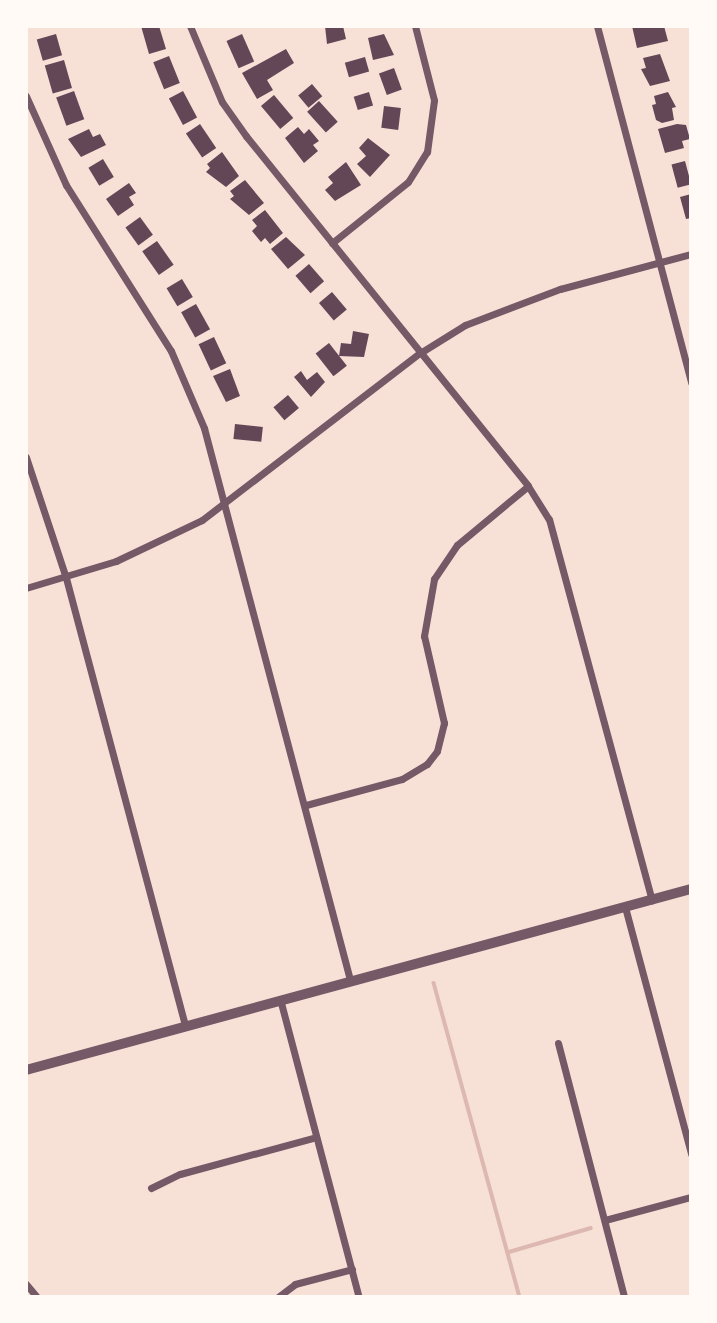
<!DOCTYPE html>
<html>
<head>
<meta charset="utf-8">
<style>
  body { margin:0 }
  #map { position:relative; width:717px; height:1323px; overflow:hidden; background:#f7e1d7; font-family:"Alegreya Sans",sans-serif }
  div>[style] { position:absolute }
  .stream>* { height:3.5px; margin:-1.75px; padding:0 1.75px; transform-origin:1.75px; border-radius:1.75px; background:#dcb8b0 }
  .building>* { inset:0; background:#644757; transform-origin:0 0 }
  .minor>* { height:7px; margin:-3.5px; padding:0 3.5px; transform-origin:3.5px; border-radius:3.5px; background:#755966 }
  .tertiary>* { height:10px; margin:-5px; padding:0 5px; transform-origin:5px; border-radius:5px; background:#755966 }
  span { translate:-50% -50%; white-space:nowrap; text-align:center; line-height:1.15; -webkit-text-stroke:7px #fffaf5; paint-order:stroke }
  .frame { position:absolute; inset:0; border:28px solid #fffaf5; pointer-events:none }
</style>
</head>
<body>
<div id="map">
  <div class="stream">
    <div style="left:434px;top:983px;width:326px;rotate:74.7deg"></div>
    <div style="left:509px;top:1252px;width:85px;rotate:-16.3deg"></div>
  </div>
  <div class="building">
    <div style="clip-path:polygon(141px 26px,159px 26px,166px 49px,149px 54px)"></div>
    <div style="clip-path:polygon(325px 26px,343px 26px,346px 39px,327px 44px)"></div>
    <div style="clip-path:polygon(632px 26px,664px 26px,668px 41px,637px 48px)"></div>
    <div style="left:56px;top:34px;width:22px;height:20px;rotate:74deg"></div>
    <div style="left:242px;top:34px;width:30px;height:17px;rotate:66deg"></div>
    <div style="clip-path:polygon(384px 34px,394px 55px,373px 60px,368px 38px)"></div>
    <div style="clip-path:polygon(286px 49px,294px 63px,267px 80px,273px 90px,257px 99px,242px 73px)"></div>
    <div style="clip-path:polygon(660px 54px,670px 81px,650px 86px,641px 69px,646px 68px,643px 58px)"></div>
    <div style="left:169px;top:56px;width:29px;height:17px;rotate:68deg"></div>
    <div style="left:365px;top:57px;width:15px;height:21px;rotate:74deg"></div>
    <div style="left:64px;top:60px;width:29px;height:20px;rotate:74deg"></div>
    <div style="left:394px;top:68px;width:23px;height:16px;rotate:70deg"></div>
    <div style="left:312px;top:84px;width:16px;height:18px;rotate:50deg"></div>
    <div style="left:74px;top:91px;width:30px;height:19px;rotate:70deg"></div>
    <div style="left:183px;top:91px;width:30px;height:16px;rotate:62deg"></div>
    <div style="left:369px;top:92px;width:14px;height:16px;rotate:73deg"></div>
    <div style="clip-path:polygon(668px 92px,676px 107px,672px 108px,674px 120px,662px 123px,656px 120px,652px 105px,656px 104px,654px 96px)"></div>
    <div style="left:274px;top:95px;width:30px;height:17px;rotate:50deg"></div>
    <div style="left:319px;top:101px;width:28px;height:16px;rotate:48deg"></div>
    <div style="left:384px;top:106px;width:17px;height:22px;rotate:7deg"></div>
    <div style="left:200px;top:124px;width:29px;height:17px;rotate:56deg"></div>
    <div style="clip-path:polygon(677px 124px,686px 125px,690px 139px,682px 141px,684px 148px,665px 153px,658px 129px)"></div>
    <div style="clip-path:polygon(298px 127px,304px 134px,309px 129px,319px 141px,313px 145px,318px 151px,304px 163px,285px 138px)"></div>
    <div style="clip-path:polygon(89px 129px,93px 137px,100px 134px,106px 145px,81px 157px,68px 139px)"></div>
    <div style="clip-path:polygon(368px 138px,390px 155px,370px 177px,357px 164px,366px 156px,359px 148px)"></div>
    <div style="clip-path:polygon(222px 152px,239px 176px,226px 187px,206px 172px,210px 168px,207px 164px)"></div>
    <div style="left:103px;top:159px;width:21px;height:17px;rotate:59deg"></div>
    <div style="left:685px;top:161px;width:24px;height:14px;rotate:75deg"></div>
    <div style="clip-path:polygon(346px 162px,361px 185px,335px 201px,325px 190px,333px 183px,328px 177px)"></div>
    <div style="clip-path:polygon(245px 180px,264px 203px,249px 215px,230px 199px,234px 196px,230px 191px)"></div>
    <div style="clip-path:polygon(129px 183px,136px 193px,129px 197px,134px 205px,118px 216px,106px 199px)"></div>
    <div style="clip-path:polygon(691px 194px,691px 218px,686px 219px,680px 197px)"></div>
    <div style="clip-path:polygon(265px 210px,283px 233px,270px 244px,265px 238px,261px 242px,252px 231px,257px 226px,252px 220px)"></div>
    <div style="left:140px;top:217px;width:22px;height:18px;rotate:54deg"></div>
    <div style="clip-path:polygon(286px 237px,305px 255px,288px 269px,271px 249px)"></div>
    <div style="left:157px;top:241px;width:29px;height:18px;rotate:55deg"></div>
    <div style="left:309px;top:264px;width:23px;height:18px;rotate:49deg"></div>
    <div style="left:182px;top:279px;width:21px;height:18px;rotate:59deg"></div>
    <div style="left:332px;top:292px;width:23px;height:17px;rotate:50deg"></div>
    <div style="left:196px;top:304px;width:29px;height:17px;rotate:61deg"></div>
    <div style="clip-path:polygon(353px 331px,369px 334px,364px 357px,339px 356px,341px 343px,351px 344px)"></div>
    <div style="left:214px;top:337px;width:29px;height:17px;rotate:65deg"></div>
    <div style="left:329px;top:343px;width:29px;height:17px;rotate:52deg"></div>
    <div style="clip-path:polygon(230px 369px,240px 396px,226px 402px,213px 376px)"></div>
    <div style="clip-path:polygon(301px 371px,307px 380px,317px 372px,325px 382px,311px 397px,294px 377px)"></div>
    <div style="left:288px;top:395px;width:17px;height:19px;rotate:50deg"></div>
    <div style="left:235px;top:424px;width:28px;height:15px;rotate:6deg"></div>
  </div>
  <div class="minor">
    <div style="left:190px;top:26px;width:82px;rotate:67.2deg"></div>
    <div style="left:222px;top:102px;width:42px;rotate:54.8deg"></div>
    <div style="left:246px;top:136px;width:449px;rotate:51.1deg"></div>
    <div style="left:528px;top:486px;width:39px;rotate:58deg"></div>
    <div style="left:549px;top:519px;width:395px;rotate:74.9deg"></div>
    <div style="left:597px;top:26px;width:369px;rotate:75.2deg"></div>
    <div style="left:26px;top:96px;width:98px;rotate:65.8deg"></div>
    <div style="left:66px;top:185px;width:196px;rotate:57.7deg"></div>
    <div style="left:171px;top:351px;width:84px;rotate:66.8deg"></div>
    <div style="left:204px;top:428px;width:571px;rotate:75.18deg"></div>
    <div style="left:332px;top:243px;width:97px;rotate:-38.8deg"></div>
    <div style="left:408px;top:182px;width:36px;rotate:-58deg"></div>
    <div style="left:427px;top:152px;width:52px;rotate:-82.3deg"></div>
    <div style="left:434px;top:100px;width:76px;rotate:-104.4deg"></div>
    <div style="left:26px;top:457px;width:127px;rotate:71.7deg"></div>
    <div style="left:66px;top:578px;width:462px;rotate:75.1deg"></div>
    <div style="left:26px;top:588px;width:94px;rotate:-16.7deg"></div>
    <div style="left:116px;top:561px;width:95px;rotate:-25.5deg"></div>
    <div style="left:202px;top:520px;width:275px;rotate:-37.5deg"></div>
    <div style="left:420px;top:353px;width:53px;rotate:-31.9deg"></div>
    <div style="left:465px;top:325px;width:102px;rotate:-20.8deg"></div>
    <div style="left:560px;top:289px;width:136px;rotate:-15deg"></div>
    <div style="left:306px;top:805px;width:99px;rotate:-15.2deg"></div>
    <div style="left:402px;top:779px;width:29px;rotate:-31deg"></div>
    <div style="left:427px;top:764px;width:16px;rotate:-52deg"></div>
    <div style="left:437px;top:751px;width:29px;rotate:-76deg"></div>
    <div style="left:444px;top:723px;width:89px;rotate:-102.9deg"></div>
    <div style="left:424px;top:636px;width:58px;rotate:-80deg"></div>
    <div style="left:434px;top:579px;width:41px;rotate:-55.9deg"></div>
    <div style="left:457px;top:545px;width:92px;rotate:-39.7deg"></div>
    <div style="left:625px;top:907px;width:256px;rotate:75deg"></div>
    <div style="left:280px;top:999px;width:308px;rotate:75.2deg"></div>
    <div style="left:558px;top:1043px;width:262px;rotate:75.4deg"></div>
    <div style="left:151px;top:1188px;width:32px;rotate:-26deg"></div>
    <div style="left:180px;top:1174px;width:141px;rotate:-15.2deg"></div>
    <div style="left:605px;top:1220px;width:89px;rotate:-15deg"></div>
    <div style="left:26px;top:1284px;width:17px;rotate:50deg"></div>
    <div style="left:278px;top:1297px;width:21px;rotate:-37deg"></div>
    <div style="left:295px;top:1284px;width:59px;rotate:-14.7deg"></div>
  </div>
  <div class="tertiary">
    <div style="left:26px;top:1070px;width:689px;rotate:-15.23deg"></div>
  </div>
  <div class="frame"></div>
</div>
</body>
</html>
